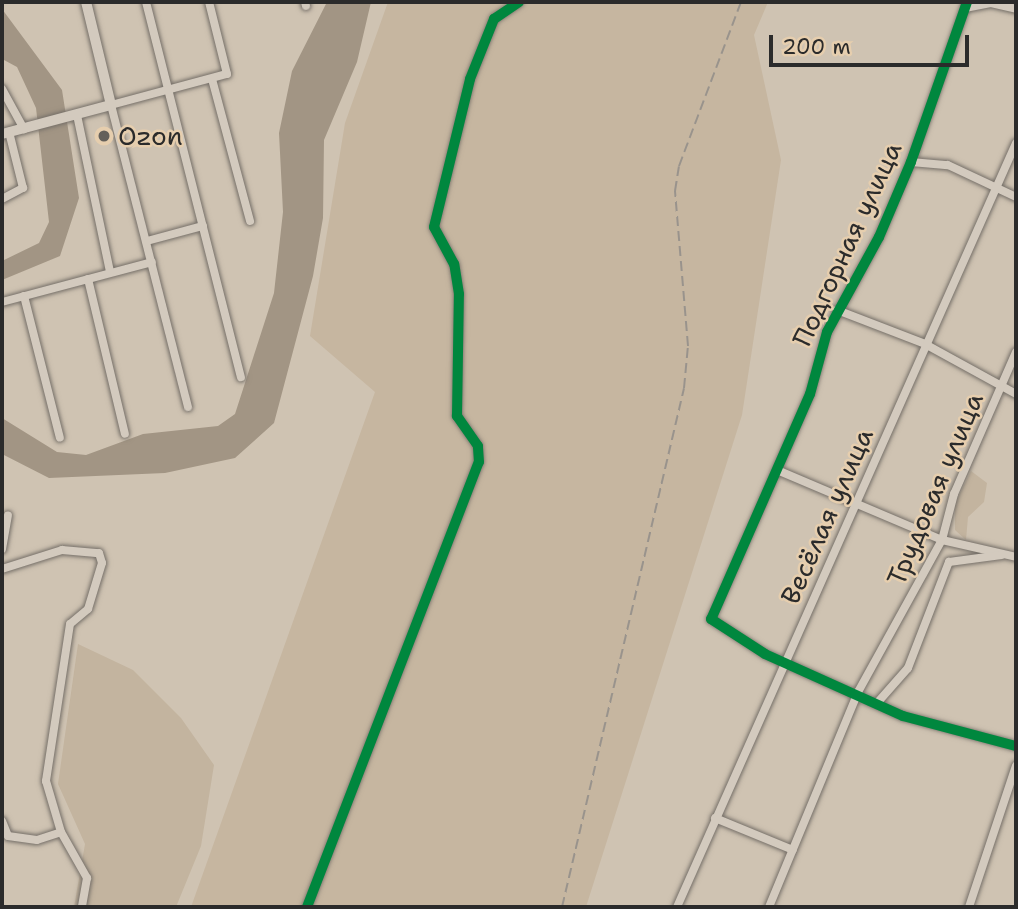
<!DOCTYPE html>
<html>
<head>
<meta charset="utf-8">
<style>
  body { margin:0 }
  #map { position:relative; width:1018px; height:909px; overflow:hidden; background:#cfc3b2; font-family:"Shantell Sans",sans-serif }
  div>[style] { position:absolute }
  .built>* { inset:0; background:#c6b6a0 }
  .green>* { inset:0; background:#c3b49f }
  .water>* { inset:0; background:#a29584 }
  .roads { filter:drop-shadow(0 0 2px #756f68) drop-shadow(0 0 2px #756f68) }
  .minor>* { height:8px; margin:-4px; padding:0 4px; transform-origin:4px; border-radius:4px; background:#d3cabe }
  .secondary>* { height:10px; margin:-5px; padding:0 5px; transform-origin:5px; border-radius:5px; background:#d3cabe }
  .rail>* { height:2px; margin-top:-1px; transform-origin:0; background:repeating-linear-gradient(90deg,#99938c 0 10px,transparent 0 15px) }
  .cycleway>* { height:10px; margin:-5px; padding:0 5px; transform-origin:5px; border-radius:5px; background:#00873e }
  .dots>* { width:19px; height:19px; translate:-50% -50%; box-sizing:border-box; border:4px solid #e6ceae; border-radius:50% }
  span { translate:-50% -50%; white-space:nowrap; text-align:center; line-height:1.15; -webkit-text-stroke:5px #e6ceae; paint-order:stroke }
  .poi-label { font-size:26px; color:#2b2b2b }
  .left { translate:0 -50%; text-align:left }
  .street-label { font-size:26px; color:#2b2b2b }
  .frame { position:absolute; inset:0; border:4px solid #2b2b2b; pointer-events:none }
  .scale { position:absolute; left:769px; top:35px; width:200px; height:32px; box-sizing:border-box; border:4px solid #2b2b2b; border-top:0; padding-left:9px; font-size:21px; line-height:24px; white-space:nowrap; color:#2b2b2b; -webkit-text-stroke:5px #e6ceae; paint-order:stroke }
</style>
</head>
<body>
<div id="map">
  <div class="built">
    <div style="clip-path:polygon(388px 2px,768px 2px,754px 35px,781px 160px,742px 415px,586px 907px,191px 907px,375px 392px,310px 336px,345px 123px)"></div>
  </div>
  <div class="green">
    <div style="clip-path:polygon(971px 471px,987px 483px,984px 502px,968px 517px,966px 540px,955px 530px,955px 503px)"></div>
    <div style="clip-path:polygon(78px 644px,133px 670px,181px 718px,214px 765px,201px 846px,176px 907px,74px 907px,85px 844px,58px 784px)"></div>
  </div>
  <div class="water">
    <div style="clip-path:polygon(327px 2px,371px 2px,357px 62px,324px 140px,323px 218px,313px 276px,274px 423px,235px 458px,165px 473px,49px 478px,2px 454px,2px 418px,57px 452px,86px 455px,143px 434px,218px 426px,235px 414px,274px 293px,283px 212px,279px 133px,292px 71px)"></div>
    <div style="clip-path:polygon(2px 9px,62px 90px,79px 198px,60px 256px,2px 280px,2px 261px,39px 243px,49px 222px,36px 108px,17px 67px,4px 60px)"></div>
  </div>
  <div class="roads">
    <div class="minor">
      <div style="left:146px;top:2px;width:387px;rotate:75.8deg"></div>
      <div style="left:305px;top:2px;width:4px;rotate:76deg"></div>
      <div style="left:967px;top:2px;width:170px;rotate:109.3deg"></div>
      <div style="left:911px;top:162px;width:82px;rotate:113.1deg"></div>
      <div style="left:879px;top:237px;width:108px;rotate:118.7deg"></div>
      <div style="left:827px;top:332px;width:64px;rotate:105.3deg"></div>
      <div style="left:810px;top:394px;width:246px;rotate:113.7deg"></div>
      <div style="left:711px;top:619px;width:64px;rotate:32.9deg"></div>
      <div style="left:765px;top:654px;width:151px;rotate:24.2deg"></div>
      <div style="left:903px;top:716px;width:117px;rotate:14.9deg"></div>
      <div style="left:965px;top:8px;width:26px;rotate:-11deg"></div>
      <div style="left:991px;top:3px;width:26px;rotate:13deg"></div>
      <div style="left:212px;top:79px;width:147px;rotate:75deg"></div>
      <div style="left:2px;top:89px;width:46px;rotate:61.2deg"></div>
      <div style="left:77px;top:115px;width:160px;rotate:78.1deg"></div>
      <div style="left:911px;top:162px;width:37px;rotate:5deg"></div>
      <div style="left:948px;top:165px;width:75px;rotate:25.2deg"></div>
      <div style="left:2px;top:199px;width:24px;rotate:-28deg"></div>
      <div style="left:23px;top:188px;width:58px;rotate:-104deg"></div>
      <div style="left:147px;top:241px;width:58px;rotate:-15deg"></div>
      <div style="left:88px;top:279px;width:159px;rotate:76.6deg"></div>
      <div style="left:24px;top:296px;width:146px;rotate:75.8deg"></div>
      <div style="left:2px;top:302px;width:155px;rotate:-14.9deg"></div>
      <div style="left:837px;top:310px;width:94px;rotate:21.1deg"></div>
      <div style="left:925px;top:344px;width:104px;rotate:28.8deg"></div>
      <div style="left:188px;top:407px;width:312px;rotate:-104.3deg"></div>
      <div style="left:111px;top:105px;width:120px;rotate:-15deg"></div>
      <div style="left:227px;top:74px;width:74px;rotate:-104deg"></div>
      <div style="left:777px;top:470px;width:179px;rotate:23deg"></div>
      <div style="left:942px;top:540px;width:76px;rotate:12.9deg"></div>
      <div style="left:2px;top:549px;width:34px;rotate:-80deg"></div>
      <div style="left:2px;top:569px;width:63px;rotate:-17.6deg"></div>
      <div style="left:62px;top:550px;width:37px;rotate:5deg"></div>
      <div style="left:99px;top:553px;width:10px;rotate:73deg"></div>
      <div style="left:102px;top:563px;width:48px;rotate:106.9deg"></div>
      <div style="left:88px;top:609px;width:23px;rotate:140deg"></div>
      <div style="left:70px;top:624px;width:159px;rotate:98.7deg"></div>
      <div style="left:46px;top:781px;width:53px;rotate:73.6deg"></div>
      <div style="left:61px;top:832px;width:53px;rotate:60.5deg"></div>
      <div style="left:87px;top:878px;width:29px;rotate:100deg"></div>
      <div style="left:878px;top:702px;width:45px;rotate:-48.6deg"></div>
      <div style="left:908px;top:668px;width:114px;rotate:-68.9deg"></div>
      <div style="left:949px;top:562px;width:53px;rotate:-7.5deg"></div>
      <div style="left:715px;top:818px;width:84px;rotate:22.3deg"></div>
      <div style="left:2px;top:821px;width:16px;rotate:68deg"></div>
      <div style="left:8px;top:836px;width:29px;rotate:8deg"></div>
      <div style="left:37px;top:840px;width:25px;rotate:-18deg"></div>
      <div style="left:307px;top:907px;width:477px;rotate:-68.9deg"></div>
      <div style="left:479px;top:462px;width:16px;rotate:-94deg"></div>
      <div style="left:478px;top:446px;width:37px;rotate:-125deg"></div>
      <div style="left:457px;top:416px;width:122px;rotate:-89.1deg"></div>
      <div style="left:459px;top:294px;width:30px;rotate:-99deg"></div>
      <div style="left:454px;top:264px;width:42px;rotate:-118.4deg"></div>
      <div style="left:434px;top:227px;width:152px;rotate:-76.3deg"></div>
      <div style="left:470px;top:79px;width:65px;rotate:-68.2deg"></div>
      <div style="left:494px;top:19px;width:30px;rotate:-34deg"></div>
      <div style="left:677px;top:907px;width:836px;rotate:-66.07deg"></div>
      <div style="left:769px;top:907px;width:233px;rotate:-67.5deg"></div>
      <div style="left:858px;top:692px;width:174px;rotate:-61.1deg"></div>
      <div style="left:942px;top:540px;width:48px;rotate:-75.4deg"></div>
      <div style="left:954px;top:494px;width:155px;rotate:-66.4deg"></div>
      <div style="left:969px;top:907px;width:149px;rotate:-71.6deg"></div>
    </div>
    <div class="secondary">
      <div style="left:2px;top:134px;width:113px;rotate:-14.9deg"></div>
      <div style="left:111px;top:105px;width:106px;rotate:-103.6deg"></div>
    </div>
  </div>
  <div class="rail">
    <div style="left:562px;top:907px;width:533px;rotate:-76.77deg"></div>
    <div style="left:684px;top:388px;width:42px;rotate:-84.6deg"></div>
    <div style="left:688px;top:346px;width:156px;rotate:-94.8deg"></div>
    <div style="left:675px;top:191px;width:25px;rotate:-81deg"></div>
    <div style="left:679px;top:166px;width:175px;rotate:-69.3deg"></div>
  </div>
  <div class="cycleway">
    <div style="left:967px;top:2px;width:170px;rotate:109.3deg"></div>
    <div style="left:911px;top:162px;width:82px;rotate:113.1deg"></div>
    <div style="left:879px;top:237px;width:108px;rotate:118.7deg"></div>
    <div style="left:827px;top:332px;width:64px;rotate:105.3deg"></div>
    <div style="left:810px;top:394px;width:246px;rotate:113.7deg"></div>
    <div style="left:711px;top:619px;width:64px;rotate:32.9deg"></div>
    <div style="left:765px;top:654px;width:151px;rotate:24.2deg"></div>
    <div style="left:903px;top:716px;width:117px;rotate:14.9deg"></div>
    <div style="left:307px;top:907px;width:477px;rotate:-68.9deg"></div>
    <div style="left:479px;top:462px;width:16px;rotate:-94deg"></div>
    <div style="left:478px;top:446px;width:37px;rotate:-125deg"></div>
    <div style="left:457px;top:416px;width:122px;rotate:-89.1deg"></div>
    <div style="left:459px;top:294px;width:30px;rotate:-99deg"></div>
    <div style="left:454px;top:264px;width:42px;rotate:-118.4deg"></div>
    <div style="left:434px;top:227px;width:152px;rotate:-76.3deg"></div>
    <div style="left:470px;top:79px;width:65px;rotate:-68.2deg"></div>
    <div style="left:494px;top:19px;width:30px;rotate:-34deg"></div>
  </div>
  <div class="dots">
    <div style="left:104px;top:136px;background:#64605a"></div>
  </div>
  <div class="poi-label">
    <span class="left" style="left:118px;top:136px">Ozon</span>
  </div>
  <div class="street-label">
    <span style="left:847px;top:244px;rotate:-65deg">Подгорная улица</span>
    <span style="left:935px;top:489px;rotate:-67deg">Трудовая улица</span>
    <span style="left:827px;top:516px;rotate:-66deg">Весёлая улица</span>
  </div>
  <div class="frame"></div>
  <div class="scale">200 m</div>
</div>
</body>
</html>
